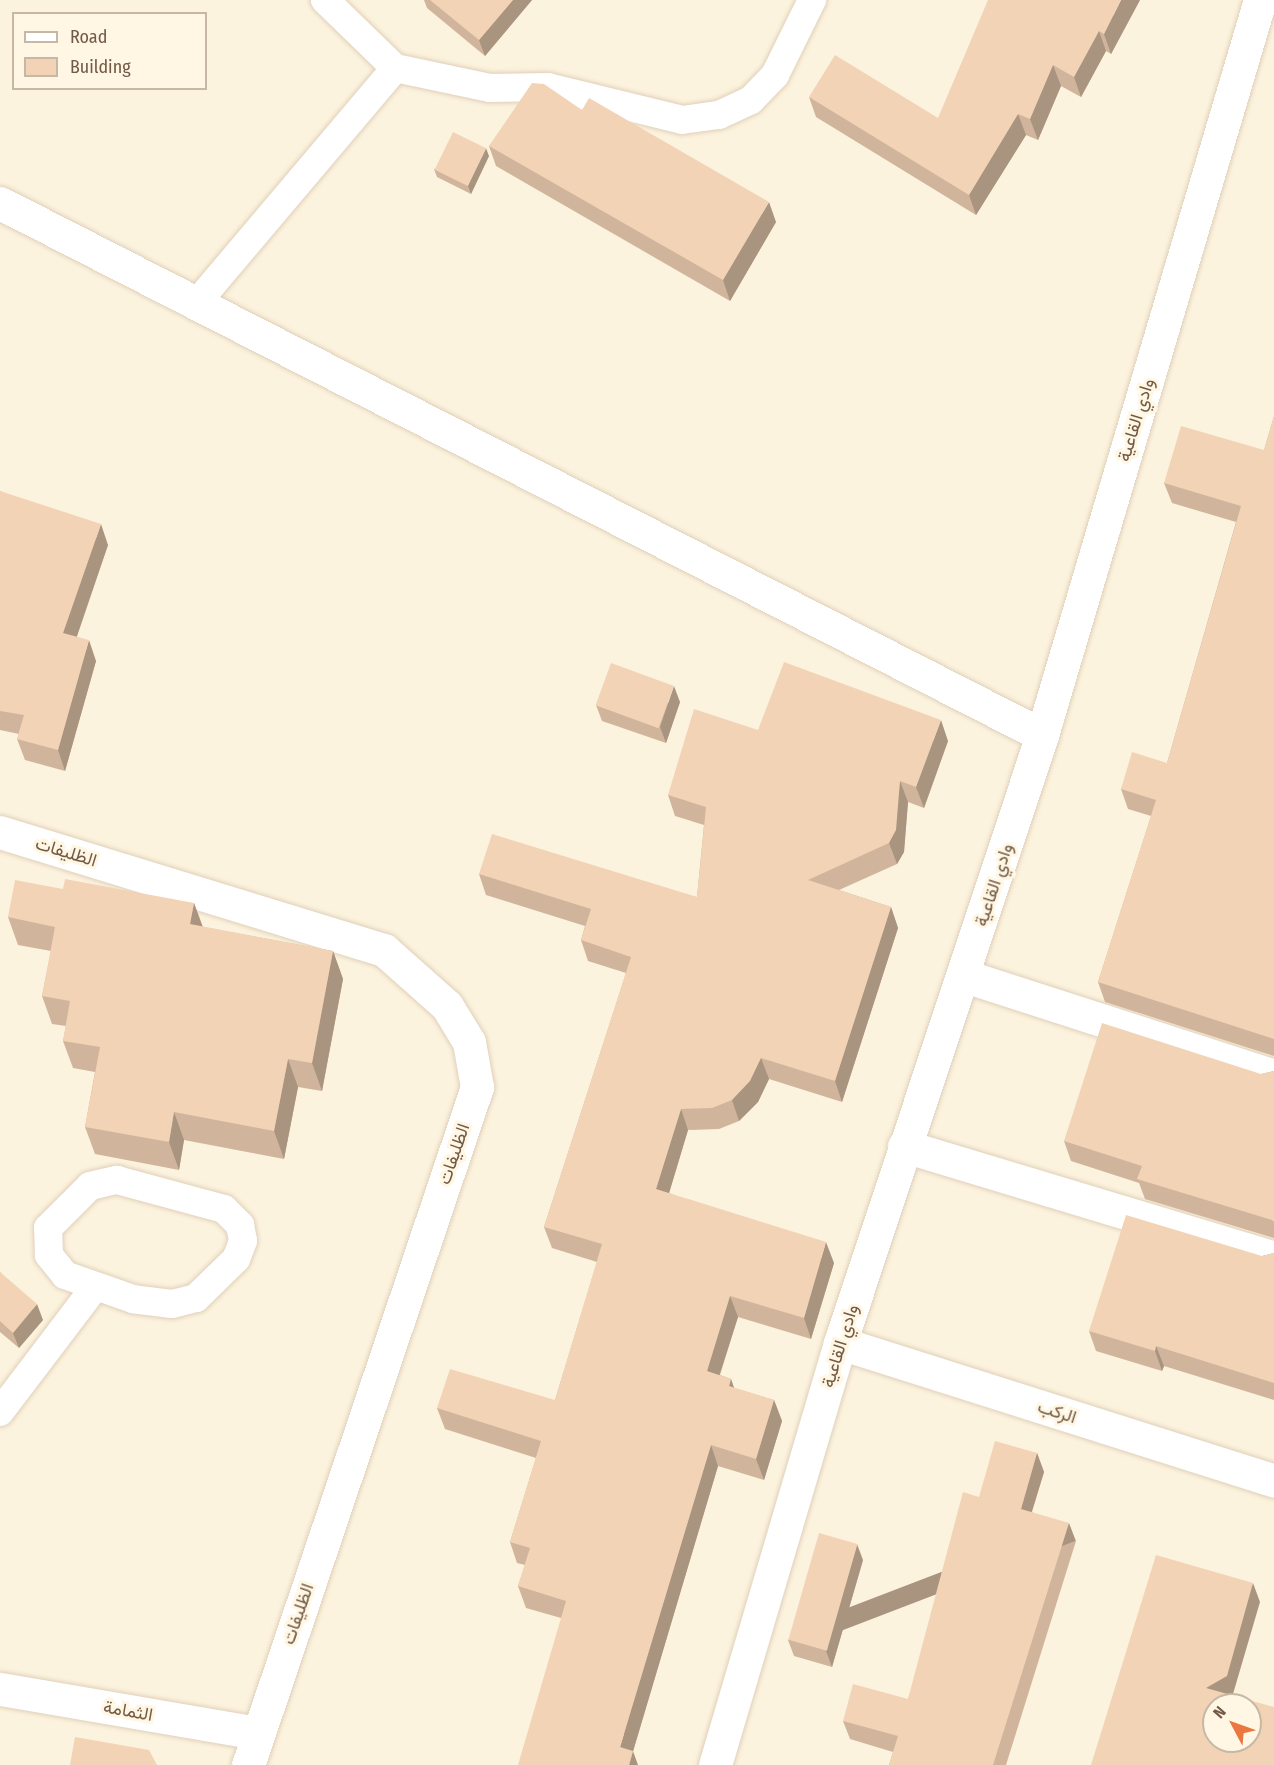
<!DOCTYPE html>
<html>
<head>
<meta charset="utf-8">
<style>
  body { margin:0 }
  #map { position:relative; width:1274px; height:1765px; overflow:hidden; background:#fcf3de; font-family:"Fira Sans Condensed",Vazirmatn,sans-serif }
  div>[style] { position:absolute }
  .roads { filter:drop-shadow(0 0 2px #e0d0ba) drop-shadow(0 0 2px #e0d0ba) }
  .service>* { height:28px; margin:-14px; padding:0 14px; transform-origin:14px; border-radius:14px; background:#fff }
  .minor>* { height:33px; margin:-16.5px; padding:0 16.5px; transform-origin:16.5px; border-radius:16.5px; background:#fff }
  .wall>* { inset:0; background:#d0b59c }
  .shaded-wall>* { inset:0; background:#a9947f; transform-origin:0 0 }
  .building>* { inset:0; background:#f2d3b5; transform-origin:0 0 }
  span { translate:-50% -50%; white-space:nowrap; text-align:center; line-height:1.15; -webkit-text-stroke:6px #fff7e4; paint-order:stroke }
  .street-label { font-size:18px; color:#725a46 }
  .legend { position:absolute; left:12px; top:12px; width:195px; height:78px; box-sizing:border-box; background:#fff7e4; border:2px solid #c7b8a5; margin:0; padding:8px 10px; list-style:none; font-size:18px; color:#725a46 }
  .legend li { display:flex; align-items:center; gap:12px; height:30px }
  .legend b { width:30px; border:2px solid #c7b8a5 }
  .north { position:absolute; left:1202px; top:1693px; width:60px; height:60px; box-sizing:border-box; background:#fff7e4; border:2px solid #c7b8a5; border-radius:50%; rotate:311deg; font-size:16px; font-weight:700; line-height:24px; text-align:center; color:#725a46 }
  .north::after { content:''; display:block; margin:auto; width:21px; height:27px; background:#ea7640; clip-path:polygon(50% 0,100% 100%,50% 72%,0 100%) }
</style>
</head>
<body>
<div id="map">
  <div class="roads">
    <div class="service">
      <div style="left:395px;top:68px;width:97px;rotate:11.9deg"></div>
      <div style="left:490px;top:88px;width:58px;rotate:-1deg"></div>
      <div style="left:548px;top:87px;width:138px;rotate:13.8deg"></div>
      <div style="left:682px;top:120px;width:37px;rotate:-8deg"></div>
      <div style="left:719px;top:115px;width:35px;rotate:-25deg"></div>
      <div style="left:751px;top:100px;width:35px;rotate:-46deg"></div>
      <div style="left:775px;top:75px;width:84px;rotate:-63.7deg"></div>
      <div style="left:195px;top:305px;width:310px;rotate:-49.8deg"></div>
      <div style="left:395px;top:68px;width:98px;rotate:-135.8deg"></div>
      <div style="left:117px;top:1180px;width:111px;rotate:15.2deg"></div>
      <div style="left:224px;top:1209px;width:23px;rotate:45deg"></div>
      <div style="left:240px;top:1225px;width:16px;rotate:79deg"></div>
      <div style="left:243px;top:1241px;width:19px;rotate:111deg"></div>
      <div style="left:236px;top:1259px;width:56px;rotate:135.7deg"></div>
      <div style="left:196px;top:1298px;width:25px;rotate:166deg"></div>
      <div style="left:172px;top:1304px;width:39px;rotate:-173deg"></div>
      <div style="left:133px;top:1299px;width:72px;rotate:-160.6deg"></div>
      <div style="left:65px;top:1275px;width:26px;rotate:-129deg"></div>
      <div style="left:49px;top:1255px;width:27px;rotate:-92deg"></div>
      <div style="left:48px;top:1228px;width:59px;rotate:-45deg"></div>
      <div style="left:90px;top:1186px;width:28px;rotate:-13deg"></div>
      <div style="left:0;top:1412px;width:156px;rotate:-52.8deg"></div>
    </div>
    <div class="minor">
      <div style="left:0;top:203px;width:1170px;rotate:27.05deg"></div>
      <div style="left:0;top:832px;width:402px;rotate:17.1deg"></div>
      <div style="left:384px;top:950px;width:84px;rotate:41.6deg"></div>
      <div style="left:447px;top:1006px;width:42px;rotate:58.6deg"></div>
      <div style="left:469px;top:1042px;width:46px;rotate:79.9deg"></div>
      <div style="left:477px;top:1087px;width:716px;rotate:108.66deg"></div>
      <div style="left:965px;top:976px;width:325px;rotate:17.9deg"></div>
      <div style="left:904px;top:1146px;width:387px;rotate:16.8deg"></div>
      <div style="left:840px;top:1343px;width:455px;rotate:17.6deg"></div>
      <div style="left:0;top:1689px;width:261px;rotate:9.7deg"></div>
      <div style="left:715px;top:1765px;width:440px;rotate:-73.5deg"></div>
      <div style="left:840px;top:1343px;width:641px;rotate:-71.62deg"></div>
      <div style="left:1042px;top:735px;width:767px;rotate:-73.48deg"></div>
    </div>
  </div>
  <div class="wall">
    <div style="clip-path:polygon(424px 0,532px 0,485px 56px,427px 8px)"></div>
    <div style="clip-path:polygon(1140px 0,1111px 54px,1106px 51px,1081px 97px,1061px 86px,1038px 140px,1026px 135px,976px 215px,816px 117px,809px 97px,938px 118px)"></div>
    <div style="clip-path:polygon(582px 110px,776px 222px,730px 301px,496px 166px,489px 146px)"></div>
    <div style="clip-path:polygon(489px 156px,471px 194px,437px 177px,434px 169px)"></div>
    <div style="clip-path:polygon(1274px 416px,1274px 1056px,1105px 1002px,1098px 982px,1151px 816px,1128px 809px,1121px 789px,1167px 763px,1236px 522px,1172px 503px,1164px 483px,1264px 450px)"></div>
    <div style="clip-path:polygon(0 491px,108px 545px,76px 637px,96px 661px,65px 771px,25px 760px,17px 739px,19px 734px,0 730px)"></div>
    <div style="clip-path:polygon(680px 702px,666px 743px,602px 721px,596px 705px)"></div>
    <div style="clip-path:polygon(758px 730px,948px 741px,924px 808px,908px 802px,904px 852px,897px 864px,839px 890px,891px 907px,898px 928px,842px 1102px,769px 1079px,758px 1102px,739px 1121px,719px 1129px,688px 1130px,669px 1193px,834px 1263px,811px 1339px,738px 1317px,720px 1375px,731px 1379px,734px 1388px,774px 1400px,782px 1421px,764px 1480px,718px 1466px,633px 1751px,561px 1618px,526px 1608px,518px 1586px,525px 1565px,517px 1563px,510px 1542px,536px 1458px,445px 1429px,437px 1408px,555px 1400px,597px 1262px,552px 1248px,544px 1227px,626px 973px,588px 961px,581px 940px,585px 926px,486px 895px,479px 874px,697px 897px,704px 825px,675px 816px,668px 795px)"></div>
    <div style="clip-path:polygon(194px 903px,203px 927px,333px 951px,343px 979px,322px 1091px,298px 1087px,284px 1159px,184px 1140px,179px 1170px,95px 1154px,85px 1127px,95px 1072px,73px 1068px,63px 1041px,66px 1026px,52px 1024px,42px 996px,51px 951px,18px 945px,8px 917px)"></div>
    <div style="clip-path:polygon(1274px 1071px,1274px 1238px,1145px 1199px,1139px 1183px,1071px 1161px,1064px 1141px,1261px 1074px)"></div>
    <div style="clip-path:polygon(1274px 1253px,1274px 1400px,1164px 1366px,1162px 1371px,1096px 1351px,1089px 1331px,1262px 1256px)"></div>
    <div style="clip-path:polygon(0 1272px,43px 1320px,19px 1348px,0 1332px)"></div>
    <div style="clip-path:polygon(1037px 1453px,1044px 1472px,1032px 1512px,1076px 1541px,1006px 1765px,889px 1765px,893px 1752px,850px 1739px,843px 1721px,908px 1699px,979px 1497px)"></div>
    <div style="clip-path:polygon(863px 1560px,832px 1667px,794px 1656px,788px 1640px)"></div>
  </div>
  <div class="shaded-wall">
    <div style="clip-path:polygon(513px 0,532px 0,485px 56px,479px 40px)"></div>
    <div style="clip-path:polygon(1121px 0,1140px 0,1111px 54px,1104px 34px)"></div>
    <div style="clip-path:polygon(1099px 31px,1106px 51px,1081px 97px,1074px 77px)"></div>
    <div style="clip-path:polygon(1053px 65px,1061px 86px,1038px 140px,1030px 119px)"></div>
    <div style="clip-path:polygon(1018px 114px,1026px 135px,976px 215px,969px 195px)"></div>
    <div style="clip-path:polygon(486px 148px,489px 156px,471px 194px,468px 186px)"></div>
    <div style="clip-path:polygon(769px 202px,776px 222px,730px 301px,723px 280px)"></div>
    <div style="clip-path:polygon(101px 524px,108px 545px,71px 654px,63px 633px)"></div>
    <div style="clip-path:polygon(89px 640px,96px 661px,65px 771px,58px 750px)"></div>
    <div style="clip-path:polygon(674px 686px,680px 702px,666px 743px,660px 727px)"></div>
    <div style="clip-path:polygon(941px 720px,948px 741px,924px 808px,916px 787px)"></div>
    <div style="clip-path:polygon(900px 781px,908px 802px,904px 852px,897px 864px,889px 843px)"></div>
    <div style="clip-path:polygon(194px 903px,204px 931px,190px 924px)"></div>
    <div style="clip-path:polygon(891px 907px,898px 928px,842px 1102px,835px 1081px)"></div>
    <div style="clip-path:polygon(333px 951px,343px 979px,322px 1091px,312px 1063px)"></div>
    <div style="clip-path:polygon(761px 1058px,769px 1079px,758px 1102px,739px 1121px,732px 1100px)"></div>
    <div style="clip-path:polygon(288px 1059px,298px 1087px,284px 1159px,274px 1131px)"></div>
    <div style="clip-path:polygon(681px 1109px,688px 1130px,664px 1210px,656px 1189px)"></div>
    <div style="clip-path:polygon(174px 1112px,184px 1140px,179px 1170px,169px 1142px)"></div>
    <div style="clip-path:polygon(826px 1242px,834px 1263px,811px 1339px,804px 1318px)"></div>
    <div style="clip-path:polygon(730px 1296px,738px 1317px,714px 1392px,707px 1371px)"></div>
    <div style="clip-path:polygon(37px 1304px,43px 1320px,19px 1348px,13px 1333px)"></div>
    <div style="clip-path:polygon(1156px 1346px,1164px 1366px,1162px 1371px,1155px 1351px)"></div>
    <div style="clip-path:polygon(731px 1379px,738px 1400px,729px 1386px)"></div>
    <div style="clip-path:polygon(774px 1400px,782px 1421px,764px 1480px,756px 1459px)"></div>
    <div style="clip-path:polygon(711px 1445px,718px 1466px,629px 1765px,620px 1747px)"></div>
    <div style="clip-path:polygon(1037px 1453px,1044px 1472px,1027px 1527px,1021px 1509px)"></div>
    <div style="left:1069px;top:1523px;width:19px;height:254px;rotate:69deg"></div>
    <div style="clip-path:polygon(857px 1544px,863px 1560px,832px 1667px,826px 1651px)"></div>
    <div style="clip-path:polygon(1253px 1583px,1260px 1602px,1233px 1694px,1216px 1705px,1206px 1688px)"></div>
    <div style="clip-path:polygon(633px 1751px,638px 1765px,629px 1765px)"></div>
  </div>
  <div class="building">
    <div style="clip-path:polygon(430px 0,513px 0,479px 40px)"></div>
    <div style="clip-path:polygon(988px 0,1121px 0,1104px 34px,1099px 31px,1074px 77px,1053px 65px,1030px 119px,1018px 114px,969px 195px,809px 97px,835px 55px,938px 118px)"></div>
    <div style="clip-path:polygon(532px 83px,544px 84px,582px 110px,589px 98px,769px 202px,723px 280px,489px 146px)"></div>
    <div style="left:453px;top:132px;width:37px;height:42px;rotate:26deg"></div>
    <div style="clip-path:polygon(1274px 416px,1274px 1039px,1098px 982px,1156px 800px,1121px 789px,1132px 752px,1167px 763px,1241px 506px,1164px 483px,1181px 426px,1264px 450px)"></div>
    <div style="clip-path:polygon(0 491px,101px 524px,63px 633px,89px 640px,58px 750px,17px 739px,24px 715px,0 711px)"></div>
    <div style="clip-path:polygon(784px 662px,941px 720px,916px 787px,900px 781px,896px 830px,889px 843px,808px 880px,891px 907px,835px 1081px,761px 1058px,750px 1081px,732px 1100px,712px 1108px,681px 1109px,656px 1189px,826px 1242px,804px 1318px,730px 1296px,707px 1371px,731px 1379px,729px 1386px,774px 1400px,756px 1459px,711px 1445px,620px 1747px,633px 1751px,629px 1765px,518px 1765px,566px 1601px,518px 1586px,530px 1548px,510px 1542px,541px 1441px,437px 1408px,450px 1369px,555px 1400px,602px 1244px,544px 1227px,631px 957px,581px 940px,591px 909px,479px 874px,492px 834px,697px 897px,706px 807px,668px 795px,694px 709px,758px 730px)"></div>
    <div style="left:611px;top:663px;width:67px;height:45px;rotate:20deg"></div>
    <div style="clip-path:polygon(65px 879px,194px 903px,190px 924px,333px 951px,312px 1063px,288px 1059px,274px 1131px,174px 1112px,169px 1142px,85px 1127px,100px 1047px,63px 1041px,70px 1001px,42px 996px,55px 927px,8px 917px,15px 880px,63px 889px)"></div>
    <div style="clip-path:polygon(1102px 1023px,1261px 1074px,1274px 1071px,1274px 1222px,1272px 1220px,1137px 1179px,1142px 1166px,1064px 1141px)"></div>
    <div style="clip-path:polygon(1126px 1215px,1262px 1256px,1274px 1253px,1274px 1383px,1156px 1346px,1155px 1351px,1089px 1331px)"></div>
    <div style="clip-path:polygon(0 1272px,37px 1304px,13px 1333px,0 1321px)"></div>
    <div style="clip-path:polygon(995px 1441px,1037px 1453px,1021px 1509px,1069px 1523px,993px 1765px,889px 1765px,898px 1736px,843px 1721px,853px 1684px,908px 1699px,963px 1492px,979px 1497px)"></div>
    <div style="left:819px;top:1533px;width:40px;height:111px;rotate:16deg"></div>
    <div style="clip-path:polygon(evenodd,1156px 1555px,1253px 1583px,1227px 1676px,1206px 1688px,1274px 1707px,1274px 1765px,1091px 1765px,1156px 1555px,1214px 1705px,1250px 1705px,1250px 1741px,1214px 1741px,1214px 1705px)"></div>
    <div style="clip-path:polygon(75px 1737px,149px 1750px,157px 1765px,70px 1765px)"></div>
  </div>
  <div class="street-label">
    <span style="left:1136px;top:420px;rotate:-73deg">وادي القاعية</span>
    <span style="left:66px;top:852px;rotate:17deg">الظليفات</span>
    <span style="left:994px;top:885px;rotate:-72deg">وادي القاعية</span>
    <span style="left:454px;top:1154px;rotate:-71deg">الظليفات</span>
    <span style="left:840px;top:1346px;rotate:-73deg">وادي القاعية</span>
    <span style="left:1057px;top:1412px;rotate:18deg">الركب</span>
    <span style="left:298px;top:1614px;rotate:-71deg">الظليفات</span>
    <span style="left:128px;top:1711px;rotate:10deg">الثمامة</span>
  </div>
  <ul class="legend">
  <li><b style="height:8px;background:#fff"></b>Road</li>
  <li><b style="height:16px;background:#f2d3b5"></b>Building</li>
  </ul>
  <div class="north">N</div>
</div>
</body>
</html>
